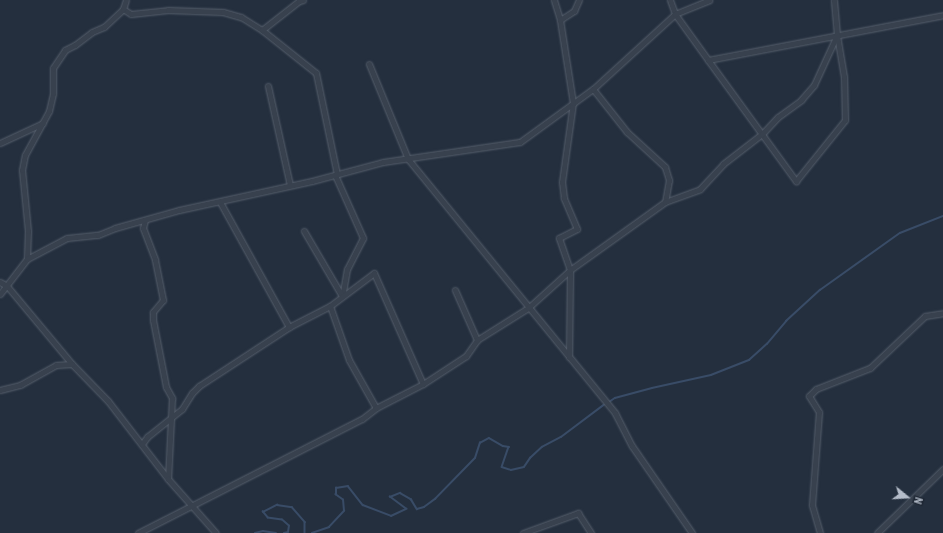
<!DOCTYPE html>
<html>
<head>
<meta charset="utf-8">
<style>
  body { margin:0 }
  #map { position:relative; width:943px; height:533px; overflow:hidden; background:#242f3e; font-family:"Archivo Narrow",sans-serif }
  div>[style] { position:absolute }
  .stream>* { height:1.5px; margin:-0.75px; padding:0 0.75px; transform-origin:0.75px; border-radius:0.75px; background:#394c67 }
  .roads { filter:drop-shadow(0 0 1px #565f6c) drop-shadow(0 0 1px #565f6c) }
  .minor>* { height:5px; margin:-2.5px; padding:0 2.5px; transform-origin:2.5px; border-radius:2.5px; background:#38414e }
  span { translate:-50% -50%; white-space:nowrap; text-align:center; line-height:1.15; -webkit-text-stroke:4px #1d2633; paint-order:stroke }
  .north { position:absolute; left:887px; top:477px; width:40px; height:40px; -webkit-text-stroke:3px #1d2633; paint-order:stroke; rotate:108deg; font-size:11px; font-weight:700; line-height:16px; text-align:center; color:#b4bcc9 }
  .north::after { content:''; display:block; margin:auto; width:14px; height:18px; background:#b4bcc9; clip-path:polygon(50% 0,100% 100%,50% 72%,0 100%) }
</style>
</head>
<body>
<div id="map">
  <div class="stream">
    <div style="left:609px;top:402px;width:7px;rotate:-34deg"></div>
    <div style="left:615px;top:398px;width:38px;rotate:-15deg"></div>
    <div style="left:652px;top:388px;width:60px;rotate:-12.4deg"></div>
    <div style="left:711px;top:375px;width:41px;rotate:-21.5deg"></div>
    <div style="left:749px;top:360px;width:24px;rotate:-42deg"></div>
    <div style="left:767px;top:344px;width:30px;rotate:-50deg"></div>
    <div style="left:786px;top:321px;width:46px;rotate:-42.4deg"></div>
    <div style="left:820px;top:290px;width:98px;rotate:-35.5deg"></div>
    <div style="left:900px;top:233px;width:46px;rotate:-21.6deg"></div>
    <div style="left:255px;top:533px;width:8px;rotate:-14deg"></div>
    <div style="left:263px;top:531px;width:13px;rotate:9deg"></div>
    <div style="left:284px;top:533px;width:4px;rotate:-14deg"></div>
    <div style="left:288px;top:532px;width:6px;rotate:-81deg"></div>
    <div style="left:289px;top:526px;width:9px;rotate:-139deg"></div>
    <div style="left:282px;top:520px;width:14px;rotate:-172deg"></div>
    <div style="left:268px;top:518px;width:8px;rotate:-130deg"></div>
    <div style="left:263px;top:512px;width:16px;rotate:-27deg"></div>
    <div style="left:277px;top:505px;width:15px;rotate:8deg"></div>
    <div style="left:292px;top:507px;width:20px;rotate:49deg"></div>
    <div style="left:305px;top:522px;width:11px;rotate:90deg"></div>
    <div style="left:312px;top:533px;width:18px;rotate:-19deg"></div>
    <div style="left:329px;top:527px;width:22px;rotate:-47deg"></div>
    <div style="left:344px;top:511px;width:11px;rotate:-95deg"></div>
    <div style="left:343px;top:500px;width:9px;rotate:-144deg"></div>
    <div style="left:336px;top:495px;width:7px;rotate:-90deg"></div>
    <div style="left:336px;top:488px;width:12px;rotate:-9deg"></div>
    <div style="left:348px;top:486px;width:24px;rotate:52deg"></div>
    <div style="left:363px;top:505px;width:30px;rotate:21deg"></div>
    <div style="left:391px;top:516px;width:17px;rotate:-25deg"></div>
    <div style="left:406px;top:509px;width:20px;rotate:-143deg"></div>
    <div style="left:390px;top:497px;width:11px;rotate:-22deg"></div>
    <div style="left:400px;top:493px;width:13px;rotate:29deg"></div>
    <div style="left:411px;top:499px;width:12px;rotate:59deg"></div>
    <div style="left:417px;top:509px;width:7px;rotate:-16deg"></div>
    <div style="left:424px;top:507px;width:14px;rotate:-36deg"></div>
    <div style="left:435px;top:499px;width:57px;rotate:-45.7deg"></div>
    <div style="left:475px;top:458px;width:16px;rotate:-72deg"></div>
    <div style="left:480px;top:443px;width:10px;rotate:-29deg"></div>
    <div style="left:489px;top:438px;width:16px;rotate:30deg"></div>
    <div style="left:503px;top:446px;width:6px;rotate:9deg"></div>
    <div style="left:509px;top:447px;width:21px;rotate:109deg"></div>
    <div style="left:502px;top:467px;width:9px;rotate:18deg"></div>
    <div style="left:511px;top:470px;width:13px;rotate:-13deg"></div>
    <div style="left:524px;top:467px;width:11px;rotate:-56deg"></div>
    <div style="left:530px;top:458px;width:16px;rotate:-43deg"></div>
    <div style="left:542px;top:447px;width:21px;rotate:-28deg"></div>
    <div style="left:561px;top:437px;width:55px;rotate:-36.9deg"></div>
  </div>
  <div class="roads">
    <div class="minor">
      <div style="left:554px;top:0;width:21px;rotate:73deg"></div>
      <div style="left:670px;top:0;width:15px;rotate:70deg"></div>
      <div style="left:675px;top:14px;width:57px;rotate:54.3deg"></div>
      <div style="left:708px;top:60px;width:239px;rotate:-10.8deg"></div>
      <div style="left:123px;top:9px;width:9px;rotate:32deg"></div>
      <div style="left:131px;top:14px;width:37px;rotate:-6deg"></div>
      <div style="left:168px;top:10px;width:55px;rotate:2.1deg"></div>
      <div style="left:223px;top:12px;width:19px;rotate:16deg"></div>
      <div style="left:241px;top:17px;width:25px;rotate:32deg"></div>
      <div style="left:262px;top:30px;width:69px;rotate:38.5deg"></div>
      <div style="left:316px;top:73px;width:103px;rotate:78.3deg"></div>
      <div style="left:262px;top:30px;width:47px;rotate:-38.1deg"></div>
      <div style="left:299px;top:1px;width:4px;rotate:-14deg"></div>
      <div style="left:708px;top:60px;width:150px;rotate:54deg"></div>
      <div style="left:796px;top:181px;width:78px;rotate:-51.2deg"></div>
      <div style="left:845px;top:120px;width:43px;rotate:-91.3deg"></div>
      <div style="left:844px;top:77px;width:43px;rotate:-99.5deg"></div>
      <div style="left:837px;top:35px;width:35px;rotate:-95deg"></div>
      <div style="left:369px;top:64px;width:103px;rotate:67.7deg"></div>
      <div style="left:408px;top:159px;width:328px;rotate:50.8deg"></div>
      <div style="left:615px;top:413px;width:37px;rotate:63deg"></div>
      <div style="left:632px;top:446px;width:106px;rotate:55.4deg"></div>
      <div style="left:268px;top:86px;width:101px;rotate:77.5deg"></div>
      <div style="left:593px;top:89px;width:55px;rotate:51.7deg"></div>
      <div style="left:627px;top:132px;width:52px;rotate:42.6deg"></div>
      <div style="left:665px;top:167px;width:14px;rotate:73deg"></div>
      <div style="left:669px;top:180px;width:22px;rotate:100deg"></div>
      <div style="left:0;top:143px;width:47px;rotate:-24.9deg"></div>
      <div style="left:335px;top:175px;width:69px;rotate:66deg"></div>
      <div style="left:363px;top:238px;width:35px;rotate:117deg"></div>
      <div style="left:347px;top:269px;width:27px;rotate:100deg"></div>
      <div style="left:220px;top:202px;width:143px;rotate:61.1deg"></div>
      <div style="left:145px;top:220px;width:8px;rotate:104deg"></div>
      <div style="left:143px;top:228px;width:34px;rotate:69deg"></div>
      <div style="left:155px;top:260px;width:41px;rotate:78.7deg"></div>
      <div style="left:163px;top:300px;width:16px;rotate:130deg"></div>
      <div style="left:153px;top:312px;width:8px;rotate:90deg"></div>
      <div style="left:153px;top:320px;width:68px;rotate:79deg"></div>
      <div style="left:166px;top:387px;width:13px;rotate:61deg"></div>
      <div style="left:172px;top:398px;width:81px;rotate:92.8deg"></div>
      <div style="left:304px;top:231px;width:75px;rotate:59.7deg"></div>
      <div style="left:27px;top:259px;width:28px;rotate:-88deg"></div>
      <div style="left:28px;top:231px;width:61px;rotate:-95.6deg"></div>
      <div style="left:22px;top:170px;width:15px;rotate:-79deg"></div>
      <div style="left:25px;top:155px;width:50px;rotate:-61.4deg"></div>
      <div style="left:49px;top:111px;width:18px;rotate:-77deg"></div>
      <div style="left:53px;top:93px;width:25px;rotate:-90deg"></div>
      <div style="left:53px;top:68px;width:22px;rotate:-56deg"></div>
      <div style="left:65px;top:50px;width:11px;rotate:-27deg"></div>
      <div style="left:75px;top:45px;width:21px;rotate:-37deg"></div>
      <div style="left:92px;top:32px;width:13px;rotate:-23deg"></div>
      <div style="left:104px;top:27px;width:26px;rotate:-43deg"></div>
      <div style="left:123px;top:9px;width:9px;rotate:-72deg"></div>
      <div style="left:0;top:282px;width:8px;rotate:30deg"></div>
      <div style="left:7px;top:286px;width:102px;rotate:50.2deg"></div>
      <div style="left:72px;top:364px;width:52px;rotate:45.8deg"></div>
      <div style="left:108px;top:401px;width:98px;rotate:52.4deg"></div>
      <div style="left:168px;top:479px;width:72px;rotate:48.4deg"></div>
      <div style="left:455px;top:290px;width:55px;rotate:66.3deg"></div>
      <div style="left:0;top:294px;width:44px;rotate:-52.4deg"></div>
      <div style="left:27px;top:259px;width:45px;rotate:-27.7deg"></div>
      <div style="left:67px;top:238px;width:31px;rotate:-6deg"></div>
      <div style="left:98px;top:235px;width:18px;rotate:-22deg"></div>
      <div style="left:115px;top:228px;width:66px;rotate:-15.7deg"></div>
      <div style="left:179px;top:210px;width:136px;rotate:-12.3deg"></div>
      <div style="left:312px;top:181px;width:73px;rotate:-15deg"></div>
      <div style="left:383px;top:162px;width:138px;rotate:-8.3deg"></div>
      <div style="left:520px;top:142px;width:90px;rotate:-36deg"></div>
      <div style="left:593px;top:89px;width:111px;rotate:-42.4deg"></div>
      <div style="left:675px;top:14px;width:37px;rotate:-22deg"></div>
      <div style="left:330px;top:306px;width:57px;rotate:70.6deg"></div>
      <div style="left:349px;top:360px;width:55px;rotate:60.6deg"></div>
      <div style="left:569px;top:357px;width:87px;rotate:-89.3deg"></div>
      <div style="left:570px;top:270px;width:34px;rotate:-109deg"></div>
      <div style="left:559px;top:238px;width:20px;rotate:-27deg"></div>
      <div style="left:577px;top:229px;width:34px;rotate:-113deg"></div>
      <div style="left:564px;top:198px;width:16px;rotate:-97deg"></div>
      <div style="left:562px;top:182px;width:80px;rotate:-82.1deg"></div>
      <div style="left:573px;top:103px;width:84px;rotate:-98.9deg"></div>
      <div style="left:560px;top:20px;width:17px;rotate:-33deg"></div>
      <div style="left:574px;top:11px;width:12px;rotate:-66deg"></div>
      <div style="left:0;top:390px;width:21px;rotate:-14deg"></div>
      <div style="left:20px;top:385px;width:41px;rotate:-29.1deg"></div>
      <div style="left:56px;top:365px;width:16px;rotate:-4deg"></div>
      <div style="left:142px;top:444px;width:9px;rotate:-54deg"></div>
      <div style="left:147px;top:437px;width:45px;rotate:-38.7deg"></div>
      <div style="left:182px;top:409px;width:19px;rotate:-58deg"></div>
      <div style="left:192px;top:393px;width:10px;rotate:-45deg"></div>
      <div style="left:199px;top:386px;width:108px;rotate:-33.2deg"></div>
      <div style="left:289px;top:327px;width:46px;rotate:-27.1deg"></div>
      <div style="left:330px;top:306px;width:55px;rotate:-36.9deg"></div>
      <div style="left:374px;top:273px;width:121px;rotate:66.2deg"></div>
      <div style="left:138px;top:533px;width:251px;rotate:-27deg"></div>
      <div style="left:362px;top:419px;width:18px;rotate:-38deg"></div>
      <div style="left:376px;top:408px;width:53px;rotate:-27.1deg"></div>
      <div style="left:423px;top:384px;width:51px;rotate:-33.1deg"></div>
      <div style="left:466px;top:356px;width:19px;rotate:-55deg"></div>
      <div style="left:477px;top:340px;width:60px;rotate:-32.1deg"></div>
      <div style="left:528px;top:308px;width:57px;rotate:-42.1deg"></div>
      <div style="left:570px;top:270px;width:117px;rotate:-35.6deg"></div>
      <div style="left:665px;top:202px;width:37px;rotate:-20deg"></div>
      <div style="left:700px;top:189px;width:34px;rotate:-47deg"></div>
      <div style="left:723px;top:164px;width:49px;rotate:-37.6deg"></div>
      <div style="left:762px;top:134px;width:23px;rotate:-47deg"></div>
      <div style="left:778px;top:117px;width:29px;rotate:-36deg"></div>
      <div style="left:801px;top:100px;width:20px;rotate:-49deg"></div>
      <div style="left:814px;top:85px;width:55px;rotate:-65.3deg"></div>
      <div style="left:523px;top:533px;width:59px;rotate:-20deg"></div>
      <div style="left:578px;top:513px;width:24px;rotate:57deg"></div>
      <div style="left:820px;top:533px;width:29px;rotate:-106deg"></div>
      <div style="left:812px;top:505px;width:93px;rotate:-85.7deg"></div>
      <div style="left:819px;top:412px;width:19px;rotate:-122deg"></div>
      <div style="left:809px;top:396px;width:10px;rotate:-45deg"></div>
      <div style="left:816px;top:389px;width:58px;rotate:-21.3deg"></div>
      <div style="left:870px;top:368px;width:76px;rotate:-43.4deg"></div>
      <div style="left:925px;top:316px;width:18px;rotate:-9deg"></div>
      <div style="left:877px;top:533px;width:92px;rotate:-44.1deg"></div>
    </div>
  </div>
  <div class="north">N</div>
</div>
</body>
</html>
